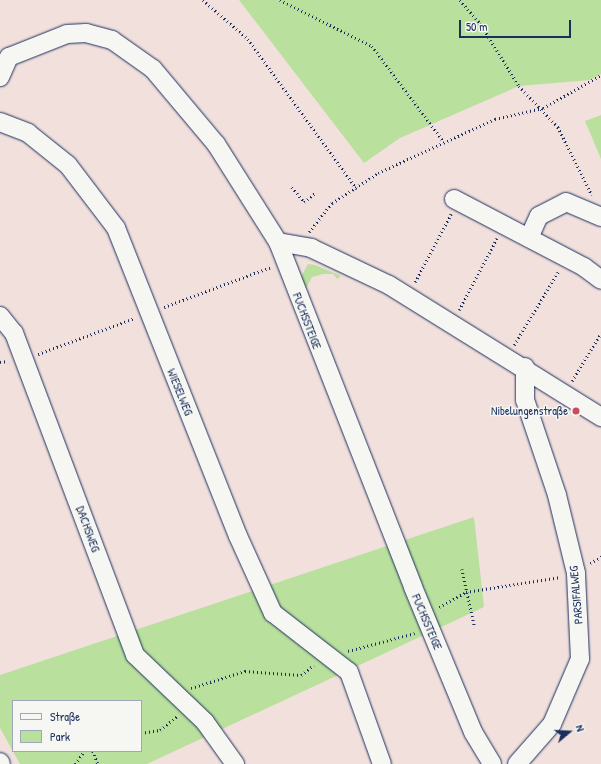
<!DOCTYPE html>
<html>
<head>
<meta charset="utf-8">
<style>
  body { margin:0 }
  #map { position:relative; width:601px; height:764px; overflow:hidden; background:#f2e0dd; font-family:"Patrick Hand",sans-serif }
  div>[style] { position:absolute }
  .green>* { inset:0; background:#b9e09c }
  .path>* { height:2.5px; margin-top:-1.25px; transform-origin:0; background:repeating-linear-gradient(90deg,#1b2f5e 0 1px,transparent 0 4px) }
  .roads { filter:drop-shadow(0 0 1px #1b2f5e) drop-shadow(0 0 1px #1b2f5e) }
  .minor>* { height:18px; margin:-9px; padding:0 9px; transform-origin:9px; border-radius:9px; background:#f6f6f2 }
  .dots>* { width:11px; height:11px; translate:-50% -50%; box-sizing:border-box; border:2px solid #f6f6f2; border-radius:50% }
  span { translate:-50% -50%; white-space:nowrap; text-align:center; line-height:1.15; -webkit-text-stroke:3px #f6f6f2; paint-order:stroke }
  .street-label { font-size:12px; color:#1b2f5e }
  .poi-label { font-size:12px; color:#1b2f5e }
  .right { translate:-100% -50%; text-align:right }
  .legend { position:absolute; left:12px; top:700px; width:130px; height:52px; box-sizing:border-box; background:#f6f6f2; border:1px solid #9ea6b7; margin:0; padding:5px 7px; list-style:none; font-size:12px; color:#1b2f5e }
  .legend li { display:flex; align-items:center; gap:8px; height:20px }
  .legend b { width:20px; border:1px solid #9ea6b7 }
  .north { position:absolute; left:549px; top:712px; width:40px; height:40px; -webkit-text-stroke:3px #f6f6f2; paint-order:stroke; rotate:71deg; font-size:11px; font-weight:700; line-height:16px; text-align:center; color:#1b2f5e }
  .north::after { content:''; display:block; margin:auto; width:14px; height:18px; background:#1b2f5e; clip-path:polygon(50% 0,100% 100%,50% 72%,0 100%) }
  .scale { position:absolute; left:459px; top:20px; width:112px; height:18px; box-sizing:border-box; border:2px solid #1b2f5e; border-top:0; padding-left:5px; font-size:12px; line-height:14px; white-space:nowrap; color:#1b2f5e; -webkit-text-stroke:3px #f6f6f2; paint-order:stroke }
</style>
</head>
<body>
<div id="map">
  <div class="green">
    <div style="clip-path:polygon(239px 0,601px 0,601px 74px,590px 80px,519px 86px,400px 138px,364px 163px)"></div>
    <div style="clip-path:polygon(601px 115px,601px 159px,585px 121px)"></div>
    <div style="clip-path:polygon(308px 264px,315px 265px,341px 276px,337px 279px,333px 274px,323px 274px,312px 277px,304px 292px,300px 279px)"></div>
    <div style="clip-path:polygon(evenodd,474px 517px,484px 607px,147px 764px,20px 764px,0 728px,0 675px,474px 517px,13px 701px,141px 701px,141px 751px,13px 751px,13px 701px)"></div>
  </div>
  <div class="path">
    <div style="left:203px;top:0;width:60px;rotate:40.9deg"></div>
    <div style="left:248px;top:39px;width:185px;rotate:54deg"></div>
    <div style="left:280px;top:0;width:103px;rotate:26.6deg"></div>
    <div style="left:372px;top:46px;width:120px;rotate:53.1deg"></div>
    <div style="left:460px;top:0;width:30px;rotate:49deg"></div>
    <div style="left:480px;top:23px;width:74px;rotate:58.2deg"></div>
    <div style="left:519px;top:86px;width:57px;rotate:46.4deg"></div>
    <div style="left:558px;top:127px;width:76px;rotate:63.4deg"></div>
    <div style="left:292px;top:187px;width:19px;rotate:51deg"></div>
    <div style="left:304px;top:202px;width:14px;rotate:-39deg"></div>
    <div style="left:309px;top:232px;width:37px;rotate:-52deg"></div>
    <div style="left:332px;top:203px;width:55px;rotate:-33.1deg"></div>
    <div style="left:378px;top:173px;width:129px;rotate:-24.8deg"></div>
    <div style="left:495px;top:119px;width:49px;rotate:-12.9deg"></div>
    <div style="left:543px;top:108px;width:67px;rotate:-29.6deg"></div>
    <div style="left:415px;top:282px;width:77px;rotate:-62.1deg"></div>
    <div style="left:164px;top:307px;width:114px;rotate:-20.5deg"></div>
    <div style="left:459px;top:310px;width:81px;rotate:-62.2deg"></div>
    <div style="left:514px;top:345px;width:85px;rotate:-58.9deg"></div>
    <div style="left:38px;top:354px;width:103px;rotate:-20.4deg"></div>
    <div style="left:0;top:362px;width:8px;rotate:-7deg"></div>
    <div style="left:572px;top:381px;width:56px;rotate:-58.9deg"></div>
    <div style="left:590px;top:563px;width:13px;rotate:-29deg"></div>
    <div style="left:462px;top:569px;width:60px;rotate:77.6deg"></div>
    <div style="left:439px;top:607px;width:31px;rotate:-29deg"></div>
    <div style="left:466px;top:592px;width:96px;rotate:-9deg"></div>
    <div style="left:348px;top:651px;width:69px;rotate:-15deg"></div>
    <div style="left:191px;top:688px;width:57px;rotate:-17.5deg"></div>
    <div style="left:245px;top:671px;width:56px;rotate:4.1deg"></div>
    <div style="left:301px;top:675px;width:16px;rotate:-38deg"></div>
    <div style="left:141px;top:733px;width:19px;rotate:-9deg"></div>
    <div style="left:160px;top:730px;width:22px;rotate:-39deg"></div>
    <div style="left:93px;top:751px;width:14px;rotate:69deg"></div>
    <div style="left:75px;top:764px;width:16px;rotate:-55deg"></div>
  </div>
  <div class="roads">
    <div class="minor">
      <div style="left:0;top:77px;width:22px;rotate:-66deg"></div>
      <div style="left:9px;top:57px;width:62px;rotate:-21.6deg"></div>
      <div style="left:67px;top:34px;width:19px;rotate:-3deg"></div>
      <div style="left:86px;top:33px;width:27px;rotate:15deg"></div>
      <div style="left:112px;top:40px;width:50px;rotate:35.3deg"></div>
      <div style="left:153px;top:69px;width:98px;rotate:50deg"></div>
      <div style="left:216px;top:144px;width:116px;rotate:57.7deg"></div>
      <div style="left:278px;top:242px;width:370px;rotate:68.6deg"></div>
      <div style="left:413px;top:587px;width:157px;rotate:67.5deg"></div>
      <div style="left:473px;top:732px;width:37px;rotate:59deg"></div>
      <div style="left:0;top:122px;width:30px;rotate:21deg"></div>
      <div style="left:28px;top:133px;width:51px;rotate:38.7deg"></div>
      <div style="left:68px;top:165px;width:79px;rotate:52.7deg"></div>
      <div style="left:116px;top:228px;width:331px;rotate:68.4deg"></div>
      <div style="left:238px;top:536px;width:85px;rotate:65.6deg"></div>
      <div style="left:273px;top:613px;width:96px;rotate:37.8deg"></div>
      <div style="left:349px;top:672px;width:98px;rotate:70.3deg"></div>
      <div style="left:454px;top:199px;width:147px;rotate:27.6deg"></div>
      <div style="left:584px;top:267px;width:21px;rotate:37deg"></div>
      <div style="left:529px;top:238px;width:24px;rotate:-66deg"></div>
      <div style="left:539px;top:216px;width:30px;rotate:-27deg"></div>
      <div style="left:566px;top:202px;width:38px;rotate:23deg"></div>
      <div style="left:278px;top:242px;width:34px;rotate:10deg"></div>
      <div style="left:311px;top:248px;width:86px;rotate:25.4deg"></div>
      <div style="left:389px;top:285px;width:250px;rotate:31.9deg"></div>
      <div style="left:0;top:316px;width:22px;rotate:51deg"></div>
      <div style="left:14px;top:333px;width:344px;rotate:69.4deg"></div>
      <div style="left:135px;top:655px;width:97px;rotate:43.7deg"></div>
      <div style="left:205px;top:722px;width:52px;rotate:54.5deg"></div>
      <div style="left:0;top:762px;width:2px;rotate:63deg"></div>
      <div style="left:517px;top:764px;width:53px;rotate:-48.8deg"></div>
      <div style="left:552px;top:724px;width:71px;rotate:-66.7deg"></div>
      <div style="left:580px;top:659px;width:86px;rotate:-92.7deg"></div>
      <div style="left:576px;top:573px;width:80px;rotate:-103.7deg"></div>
      <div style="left:557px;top:495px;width:100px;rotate:-108.6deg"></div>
      <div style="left:525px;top:400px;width:33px;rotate:-90deg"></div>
    </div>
  </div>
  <div class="dots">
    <div style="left:576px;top:411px;background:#d1495b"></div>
  </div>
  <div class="street-label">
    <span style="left:307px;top:321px;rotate:69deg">FUCHSSTEIGE</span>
    <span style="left:180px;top:392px;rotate:68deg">WIESELWEG</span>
    <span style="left:88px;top:529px;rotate:70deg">DACHSWEG</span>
    <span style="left:576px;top:595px;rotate:-95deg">PARSIFALWEG</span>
    <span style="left:427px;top:622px;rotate:67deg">FUCHSSTEIGE</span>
  </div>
  <div class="poi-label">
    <span class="right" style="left:568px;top:411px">Nibelungenstraße</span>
  </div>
  <ul class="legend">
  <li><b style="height:5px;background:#f6f6f2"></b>Straße</li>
  <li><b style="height:11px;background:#b9e09c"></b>Park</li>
  </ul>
  <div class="north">N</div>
  <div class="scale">50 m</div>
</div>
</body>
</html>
